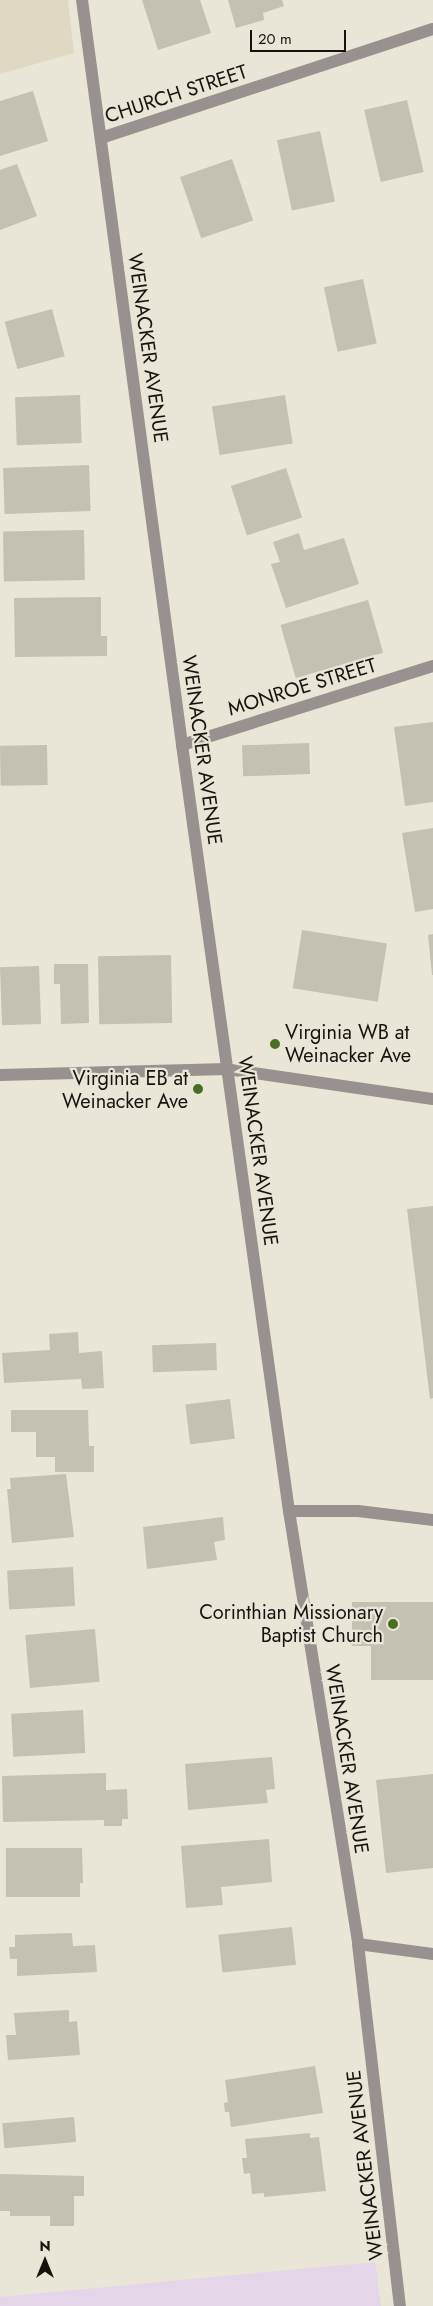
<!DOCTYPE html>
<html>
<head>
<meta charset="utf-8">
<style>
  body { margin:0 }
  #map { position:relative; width:433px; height:2306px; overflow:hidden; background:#e9e5d7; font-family:Jost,sans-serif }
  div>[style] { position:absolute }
  .built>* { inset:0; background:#dfd9c4 }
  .industrial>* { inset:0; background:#e4d5e8 }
  .building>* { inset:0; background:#c4c0b2; transform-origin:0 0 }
  .minor>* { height:12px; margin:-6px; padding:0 6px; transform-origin:6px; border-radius:6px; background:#98918f }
  .dots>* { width:14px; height:14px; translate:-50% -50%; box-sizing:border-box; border:2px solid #e9e5d7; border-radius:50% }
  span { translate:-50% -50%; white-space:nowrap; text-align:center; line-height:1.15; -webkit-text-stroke:4.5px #e9e5d7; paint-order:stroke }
  .street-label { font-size:20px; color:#14130e }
  .poi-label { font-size:20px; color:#14130e }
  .left { translate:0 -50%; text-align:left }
  .right { translate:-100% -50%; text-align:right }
  .north { position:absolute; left:20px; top:2236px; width:50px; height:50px; -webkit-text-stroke:4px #e9e5d7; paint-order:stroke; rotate:0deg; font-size:14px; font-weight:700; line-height:20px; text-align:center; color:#14130e }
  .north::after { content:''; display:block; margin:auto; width:18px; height:22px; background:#14130e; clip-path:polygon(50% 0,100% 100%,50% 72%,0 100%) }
  .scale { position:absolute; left:250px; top:30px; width:96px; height:22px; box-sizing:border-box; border:2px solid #14130e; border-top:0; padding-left:6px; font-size:15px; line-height:18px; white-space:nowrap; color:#14130e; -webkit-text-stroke:4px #e9e5d7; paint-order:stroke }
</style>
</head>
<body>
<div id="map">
  <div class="built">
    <div style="clip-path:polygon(0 0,68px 0,74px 53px,0 74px)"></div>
  </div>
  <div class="industrial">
    <div style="clip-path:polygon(375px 2262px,381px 2306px,0 2306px,0 2297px)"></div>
  </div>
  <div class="building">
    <div style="clip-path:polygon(142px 0,200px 0,211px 33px,158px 50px)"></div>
    <div style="clip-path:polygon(228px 0,282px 0,284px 6px,263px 13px,264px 20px,236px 28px)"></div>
    <div style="clip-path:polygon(33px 91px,48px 141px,0 156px,0 101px)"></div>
    <div style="left:407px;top:100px;width:74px;height:44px;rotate:77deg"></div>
    <div style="left:320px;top:131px;width:72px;height:44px;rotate:78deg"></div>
    <div style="left:232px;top:159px;width:65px;height:55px;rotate:71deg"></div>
    <div style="clip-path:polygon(17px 164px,37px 216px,0 230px,0 170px)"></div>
    <div style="left:363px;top:279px;width:66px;height:40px;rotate:78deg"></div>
    <div style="left:52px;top:309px;width:49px;height:49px;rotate:75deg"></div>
    <div style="left:80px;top:395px;width:48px;height:65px;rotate:88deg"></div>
    <div style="left:285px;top:395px;width:49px;height:74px;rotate:81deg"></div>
    <div style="left:89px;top:465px;width:46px;height:86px;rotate:88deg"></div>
    <div style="left:286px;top:468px;width:52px;height:58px;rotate:72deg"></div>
    <div style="left:84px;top:530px;width:50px;height:81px;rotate:89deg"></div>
    <div style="clip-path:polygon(299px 533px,304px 550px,344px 538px,359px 584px,286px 608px,271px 564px,280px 562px,273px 542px)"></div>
    <div style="clip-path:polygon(101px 597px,101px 636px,107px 636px,107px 656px,15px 657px,14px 598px)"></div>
    <div style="left:368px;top:600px;width:55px;height:91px;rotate:74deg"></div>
    <div style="clip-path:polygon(433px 722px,433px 802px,405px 806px,394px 727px)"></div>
    <div style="left:309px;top:743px;width:31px;height:67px;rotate:88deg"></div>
    <div style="left:47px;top:745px;width:40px;height:47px;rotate:89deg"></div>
    <div style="clip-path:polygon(433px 828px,433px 909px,415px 912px,402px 833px)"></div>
    <div style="left:302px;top:930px;width:86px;height:59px;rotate:9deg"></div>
    <div style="clip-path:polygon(433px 934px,433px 975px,432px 975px,428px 935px)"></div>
    <div style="left:171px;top:955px;width:68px;height:73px;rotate:89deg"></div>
    <div style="clip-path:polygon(54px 964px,88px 964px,89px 1023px,61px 1024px,60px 984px,54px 984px)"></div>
    <div style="left:39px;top:966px;width:58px;height:39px;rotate:88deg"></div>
    <div style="clip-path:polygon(433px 1206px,433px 1398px,430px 1399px,407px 1209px)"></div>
    <div style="clip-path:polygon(78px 1332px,79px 1353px,102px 1351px,104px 1388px,82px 1389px,81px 1379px,4px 1383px,2px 1353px,50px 1350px,49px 1334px)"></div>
    <div style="left:216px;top:1343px;width:27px;height:64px;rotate:88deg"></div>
    <div style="left:230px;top:1399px;width:40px;height:45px;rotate:83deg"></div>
    <div style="clip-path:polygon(11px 1410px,88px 1410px,89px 1446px,94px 1446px,94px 1472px,55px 1472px,55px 1457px,36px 1457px,36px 1432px,11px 1432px)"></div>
    <div style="clip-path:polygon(66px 1474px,74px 1537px,12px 1543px,7px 1489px,11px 1489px,10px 1478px)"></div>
    <div style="clip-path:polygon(223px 1517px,225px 1540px,214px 1542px,217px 1560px,147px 1569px,143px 1527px)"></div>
    <div style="left:73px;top:1567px;width:39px;height:66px;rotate:87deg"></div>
    <div style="clip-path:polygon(352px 1602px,433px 1602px,433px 1680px,371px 1680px,371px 1646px,352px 1646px)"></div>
    <div style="left:95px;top:1629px;width:53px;height:70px;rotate:85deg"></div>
    <div style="left:83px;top:1710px;width:43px;height:72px;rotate:87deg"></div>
    <div style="clip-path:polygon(272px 1757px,275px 1789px,266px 1790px,268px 1803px,188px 1810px,185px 1764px)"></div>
    <div style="clip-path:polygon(106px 1773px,106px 1790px,127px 1789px,128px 1819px,122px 1819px,122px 1826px,104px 1826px,104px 1820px,3px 1822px,2px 1776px)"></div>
    <div style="clip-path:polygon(433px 1774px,433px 1868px,386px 1873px,376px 1780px)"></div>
    <div style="clip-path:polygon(269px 1839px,272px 1882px,221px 1887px,223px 1905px,186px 1908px,181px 1846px)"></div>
    <div style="clip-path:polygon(6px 1848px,82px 1848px,83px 1883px,80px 1883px,80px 1897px,6px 1897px)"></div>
    <div style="left:292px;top:1927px;width:38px;height:74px;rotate:84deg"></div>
    <div style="clip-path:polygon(72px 1933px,73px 1946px,95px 1945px,97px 1972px,17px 1976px,17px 1959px,10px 1959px,9px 1947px,15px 1947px,15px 1935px)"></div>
    <div style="clip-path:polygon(69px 2010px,69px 2022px,77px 2021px,80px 2055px,8px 2060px,6px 2035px,16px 2035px,14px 2013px)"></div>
    <div style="clip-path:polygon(315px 2066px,323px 2113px,231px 2127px,229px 2112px,225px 2112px,224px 2103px,228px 2102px,225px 2080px)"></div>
    <div style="left:74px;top:2117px;width:25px;height:72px;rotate:85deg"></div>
    <div style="clip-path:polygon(310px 2133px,310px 2138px,319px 2137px,326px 2191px,264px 2197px,264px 2193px,252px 2194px,250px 2173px,244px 2174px,242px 2158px,247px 2158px,245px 2139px)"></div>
    <div style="clip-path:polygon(0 2174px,84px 2176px,84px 2196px,74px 2196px,74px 2226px,50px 2226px,50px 2216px,10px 2216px,10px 2211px,0 2211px)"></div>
  </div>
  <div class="minor">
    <div style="left:82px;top:0;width:752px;rotate:82.35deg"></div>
    <div style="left:182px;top:745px;width:773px;rotate:82.05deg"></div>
    <div style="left:289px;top:1511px;width:438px;rotate:80.9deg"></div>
    <div style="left:358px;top:1944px;width:364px;rotate:83.4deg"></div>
    <div style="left:101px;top:138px;width:349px;rotate:-18.2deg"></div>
    <div style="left:182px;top:745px;width:263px;rotate:-17.5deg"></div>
    <div style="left:0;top:1075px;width:227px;rotate:-1.5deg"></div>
    <div style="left:227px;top:1069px;width:208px;rotate:8.3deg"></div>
    <div style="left:289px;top:1511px;width:69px"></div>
    <div style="left:358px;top:1511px;width:76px;rotate:6.8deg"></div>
    <div style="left:358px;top:1944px;width:76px;rotate:7.6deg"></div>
  </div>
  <div class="dots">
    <div style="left:275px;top:1044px;background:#4c6d24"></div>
    <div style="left:198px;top:1089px;background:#4c6d24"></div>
    <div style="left:393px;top:1624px;background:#4c6d24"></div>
  </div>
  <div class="street-label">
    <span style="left:176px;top:94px;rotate:-18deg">CHURCH STREET</span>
    <span style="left:148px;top:348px;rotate:82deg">WEINACKER AVENUE</span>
    <span style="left:302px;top:687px;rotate:-17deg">MONROE STREET</span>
    <span style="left:202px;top:750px;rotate:82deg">WEINACKER AVENUE</span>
    <span style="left:258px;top:1151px;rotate:82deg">WEINACKER AVENUE</span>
    <span style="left:347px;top:1759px;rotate:81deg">WEINACKER AVENUE</span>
    <span style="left:365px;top:2165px;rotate:-97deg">WEINACKER AVENUE</span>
  </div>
  <div class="poi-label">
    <span class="left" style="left:285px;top:1044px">Virginia WB at<br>Weinacker Ave</span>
    <span class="right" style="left:188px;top:1090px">Virginia EB at<br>Weinacker Ave</span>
    <span class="right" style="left:383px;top:1624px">Corinthian Missionary<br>Baptist Church</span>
  </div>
  <div class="north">N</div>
  <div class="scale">20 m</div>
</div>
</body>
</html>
